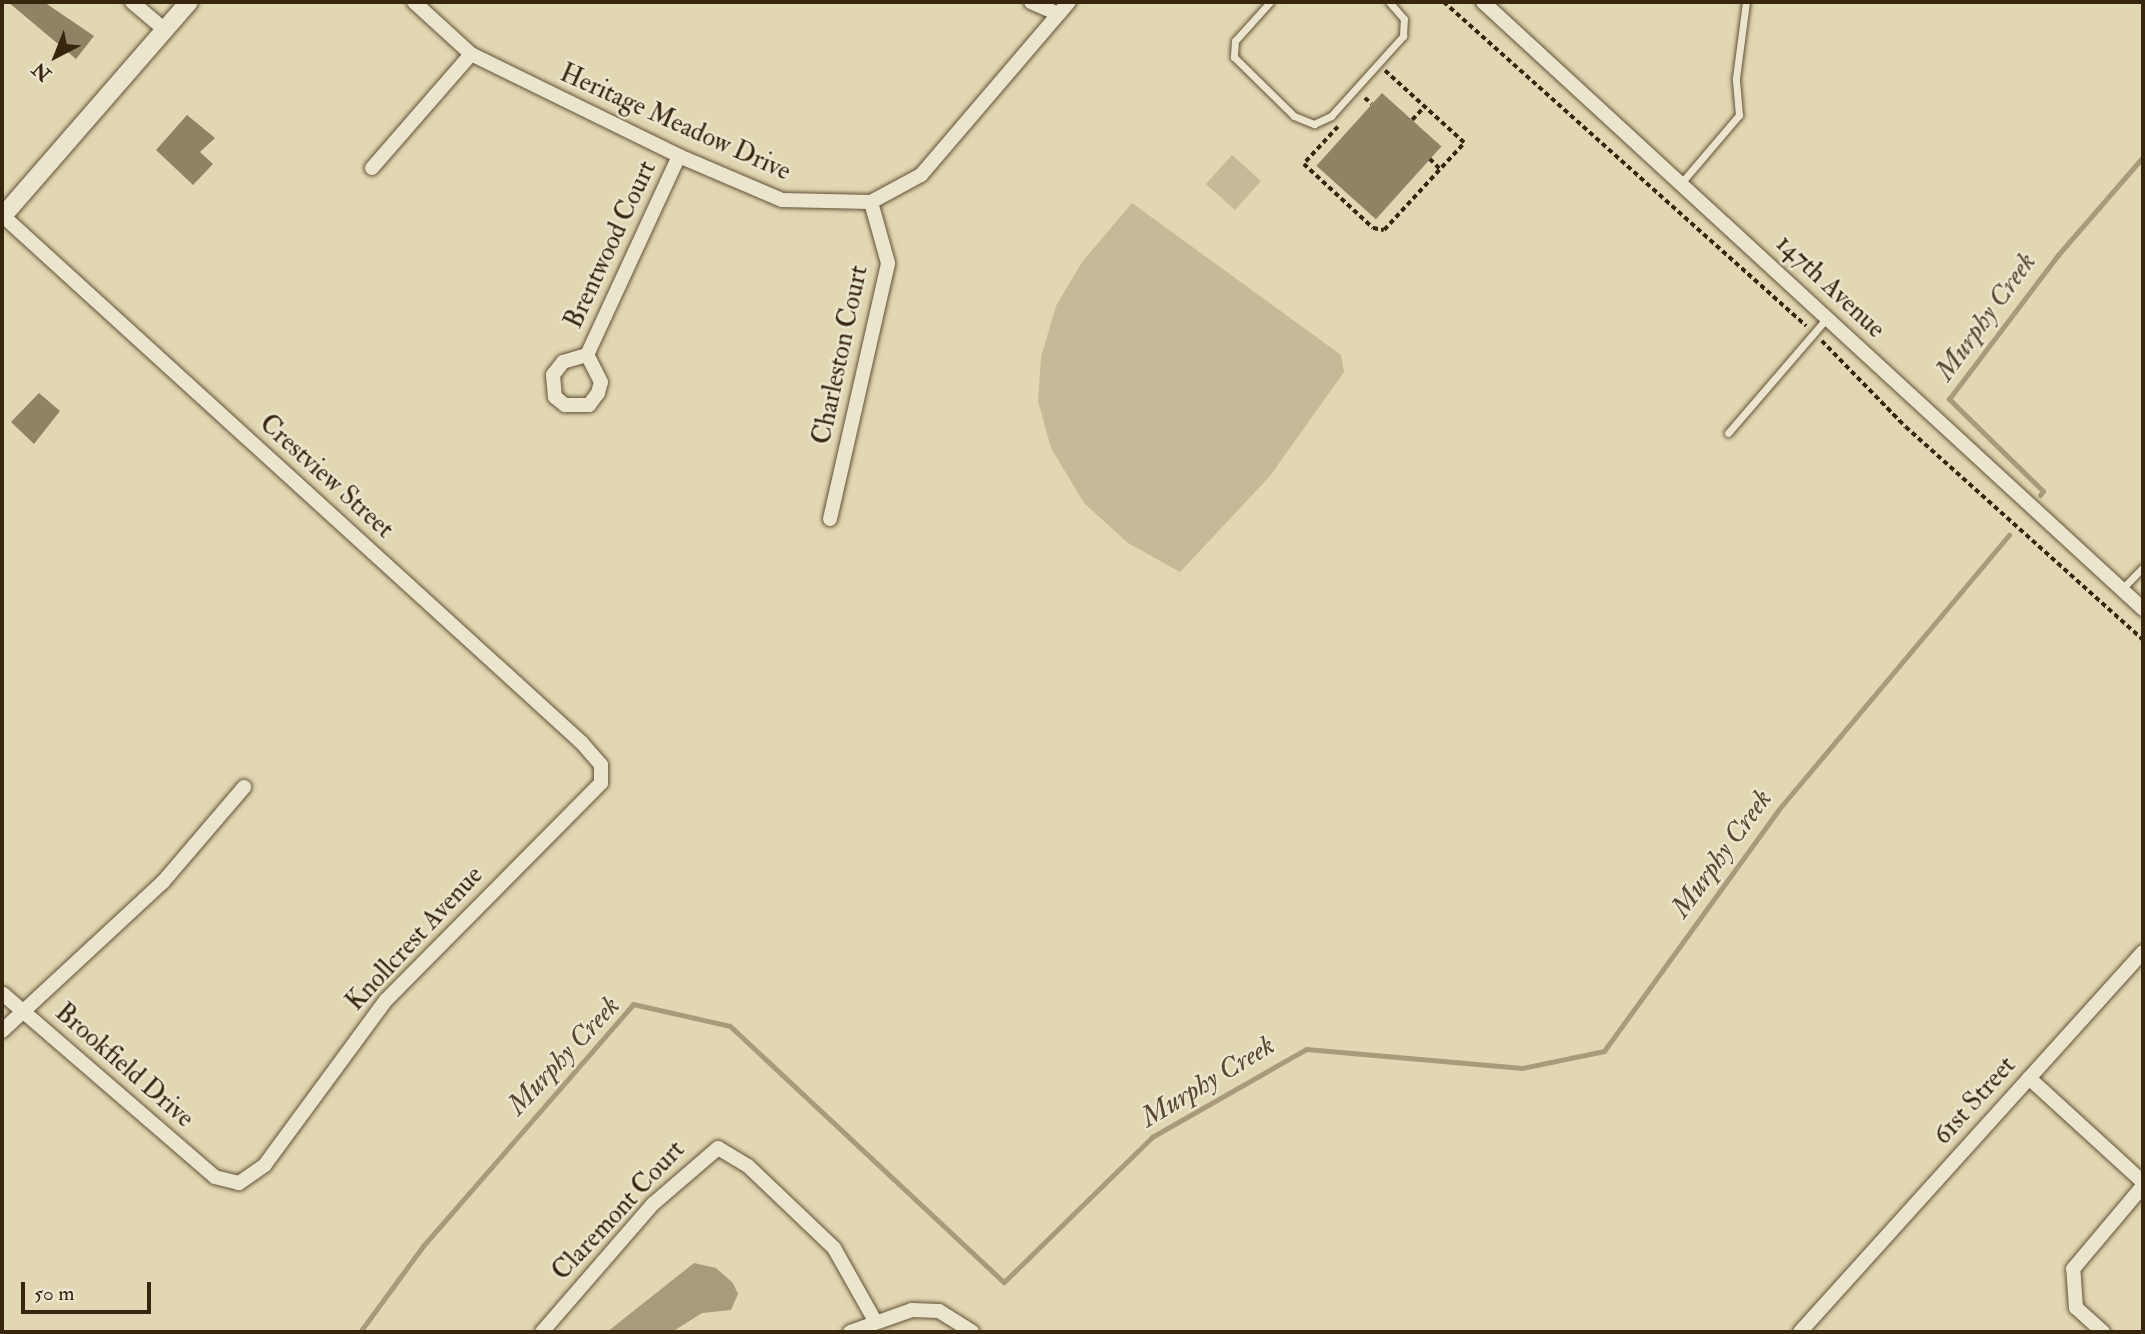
<!DOCTYPE html>
<html>
<head>
<meta charset="utf-8">
<style>
  body { margin:0 }
  #map { position:relative; width:2145px; height:1334px; overflow:hidden; background:#e2d7b3; font-family:"IM FELL Double Pica",serif }
  div>[style] { position:absolute }
  .green>* { inset:0; background:#c5b997; transform-origin:0 0 }
  .water>* { inset:0; background:#a89a7b }
  .stream>* { height:5px; margin:-2.5px; padding:0 2.5px; transform-origin:2.5px; border-radius:2.5px; background:#a89a7b }
  .building>* { inset:0; background:#908264; transform-origin:0 0 }
  .path>* { height:3.5px; margin-top:-1.75px; transform-origin:0; background:repeating-linear-gradient(90deg,#37250e 0 5px,transparent 0 8.5px) }
  .roads { filter:drop-shadow(0 0 2px #625237) drop-shadow(0 0 2px #625237) }
  .service>* { height:7px; margin:-3.5px; padding:0 3.5px; transform-origin:3.5px; border-radius:3.5px; background:#ece5ce }
  .minor>* { height:14px; margin:-7px; padding:0 7px; transform-origin:7px; border-radius:7px; background:#ece5ce }
  .tertiary>* { height:18px; margin:-9px; padding:0 9px; transform-origin:9px; border-radius:9px; background:#ece5ce }
  span { translate:-50% -50%; white-space:nowrap; text-align:center; line-height:1.15; -webkit-text-stroke:5px #ece5ce; paint-order:stroke }
  .street-label { font-size:26px; color:#37250e }
  .water-label { font-size:28px; color:#59482f; font-style:italic }
  .frame { position:absolute; inset:0; border:4px solid #37250e; pointer-events:none }
  .north { position:absolute; left:21px; top:21px; width:70px; height:70px; -webkit-text-stroke:5px #ece5ce; paint-order:stroke; rotate:222deg; font-size:19px; font-weight:700; line-height:28px; text-align:center; color:#37250e }
  .north::after { content:''; display:block; margin:auto; width:24px; height:32px; background:#37250e; clip-path:polygon(50% 0,100% 100%,50% 72%,0 100%) }
  .scale { position:absolute; left:21px; top:1282px; width:130px; height:32px; box-sizing:border-box; border:4px solid #37250e; border-top:0; padding-left:9px; font-size:21px; line-height:24px; white-space:nowrap; color:#37250e; -webkit-text-stroke:5px #ece5ce; paint-order:stroke }
</style>
</head>
<body>
<div id="map">
  <div class="green">
    <div style="left:1232px;top:155px;width:39px;height:39px;rotate:42deg"></div>
    <div style="clip-path:polygon(1132px 203px,1341px 355px,1344px 372px,1270px 476px,1180px 572px,1128px 543px,1084px 503px,1051px 448px,1038px 401px,1041px 357px,1056px 306px,1082px 262px)"></div>
  </div>
  <div class="water">
    <div style="clip-path:polygon(694px 1263px,716px 1268px,733px 1283px,738px 1294px,731px 1310px,702px 1313px,672px 1332px,607px 1332px)"></div>
  </div>
  <div class="stream">
    <div style="left:2040px;top:495px;width:5px;rotate:-53deg"></div>
    <div style="left:2043px;top:491px;width:132px;rotate:-135.6deg"></div>
    <div style="left:1949px;top:399px;width:181px;rotate:-52.9deg"></div>
    <div style="left:2058px;top:255px;width:130px;rotate:-49.1deg"></div>
    <div style="left:360px;top:1332px;width:107px;rotate:-53.8deg"></div>
    <div style="left:423px;top:1246px;width:320px;rotate:-49deg"></div>
    <div style="left:633px;top:1004px;width:99px;rotate:12.8deg"></div>
    <div style="left:730px;top:1026px;width:375px;rotate:43.1deg"></div>
    <div style="left:1004px;top:1282px;width:207px;rotate:-44.4deg"></div>
    <div style="left:1152px;top:1137px;width:177px;rotate:-29.7deg"></div>
    <div style="left:1306px;top:1049px;width:217px;rotate:5deg"></div>
    <div style="left:1522px;top:1068px;width:84px;rotate:-11.7deg"></div>
    <div style="left:1604px;top:1051px;width:299px;rotate:-54.1deg"></div>
    <div style="left:1779px;top:809px;width:358px;rotate:-50deg"></div>
  </div>
  <div class="building">
    <div style="clip-path:polygon(8px 2px,44px 2px,94px 36px,76px 59px)"></div>
    <div style="left:1382px;top:93px;width:80px;height:98px;rotate:42deg"></div>
    <div style="clip-path:polygon(187px 115px,215px 138px,200px 152px,213px 164px,193px 185px,156px 150px)"></div>
    <div style="clip-path:polygon(39px 393px,60px 411px,34px 444px,11px 422px)"></div>
  </div>
  <div class="path">
    <div style="left:1444px;top:2px;width:486px;rotate:41.8deg"></div>
    <div style="left:1365px;top:98px;width:9px;rotate:41deg"></div>
    <div style="left:1412px;top:120px;width:18px;rotate:-47deg"></div>
    <div style="left:1338px;top:127px;width:50px;rotate:132.6deg"></div>
    <div style="left:1304px;top:164px;width:94px;rotate:42.8deg"></div>
    <div style="left:1373px;top:228px;width:11px;rotate:10deg"></div>
    <div style="left:1384px;top:230px;width:118px;rotate:-47.4deg"></div>
    <div style="left:1464px;top:143px;width:107px;rotate:-137.7deg"></div>
    <div style="left:1430px;top:159px;width:14px;rotate:45deg"></div>
    <div style="left:1822px;top:341px;width:120px;rotate:45.7deg"></div>
    <div style="left:1906px;top:427px;width:319px;rotate:41.9deg"></div>
  </div>
  <div class="roads">
    <div class="service">
      <div style="left:1270px;top:2px;width:52px;rotate:131.9deg"></div>
      <div style="left:1235px;top:41px;width:16px;rotate:94deg"></div>
      <div style="left:1234px;top:57px;width:84px;rotate:44.5deg"></div>
      <div style="left:1294px;top:116px;width:22px;rotate:22deg"></div>
      <div style="left:1314px;top:124px;width:19px;rotate:-25deg"></div>
      <div style="left:1331px;top:116px;width:108px;rotate:-48deg"></div>
      <div style="left:1403px;top:36px;width:17px;rotate:-87deg"></div>
      <div style="left:1404px;top:19px;width:23px;rotate:-131deg"></div>
      <div style="left:1682px;top:182px;width:88px;rotate:-49.6deg"></div>
      <div style="left:1739px;top:115px;width:37px;rotate:-95deg"></div>
      <div style="left:1736px;top:78px;width:77px;rotate:-82.5deg"></div>
      <div style="left:1728px;top:433px;width:152px;rotate:-49.3deg"></div>
      <div style="left:2122px;top:589px;width:30px;rotate:-46deg"></div>
    </div>
    <div class="minor">
      <div style="left:132px;top:2px;width:43px;rotate:40.3deg"></div>
      <div style="left:414px;top:2px;width:77px;rotate:42.4deg"></div>
      <div style="left:471px;top:54px;width:232px;rotate:26.1deg"></div>
      <div style="left:679px;top:156px;width:112px;rotate:23.1deg"></div>
      <div style="left:782px;top:200px;width:89px;rotate:1.3deg"></div>
      <div style="left:871px;top:202px;width:57px;rotate:-28.4deg"></div>
      <div style="left:921px;top:175px;width:228px;rotate:-49.5deg"></div>
      <div style="left:1031px;top:2px;width:30px;rotate:24deg"></div>
      <div style="left:1483px;top:2px;width:897px;rotate:42.6deg"></div>
      <div style="left:372px;top:168px;width:151px;rotate:-49deg"></div>
      <div style="left:2px;top:215px;width:784px;rotate:42.31deg"></div>
      <div style="left:582px;top:743px;width:29px;rotate:49deg"></div>
      <div style="left:601px;top:765px;width:18px;rotate:90deg"></div>
      <div style="left:601px;top:783px;width:305px;rotate:134.7deg"></div>
      <div style="left:386px;top:1000px;width:205px;rotate:126.3deg"></div>
      <div style="left:265px;top:1165px;width:32px;rotate:145deg"></div>
      <div style="left:239px;top:1183px;width:25px;rotate:-166deg"></div>
      <div style="left:215px;top:1177px;width:281px;rotate:-139.2deg"></div>
      <div style="left:587px;top:355px;width:25px;rotate:164deg"></div>
      <div style="left:563px;top:362px;width:16px;rotate:128deg"></div>
      <div style="left:553px;top:375px;width:22px;rotate:85deg"></div>
      <div style="left:555px;top:397px;width:13px;rotate:39deg"></div>
      <div style="left:565px;top:405px;width:24px"></div>
      <div style="left:589px;top:405px;width:15px;rotate:-53deg"></div>
      <div style="left:598px;top:393px;width:11px;rotate:-75deg"></div>
      <div style="left:601px;top:382px;width:30px;rotate:-117deg"></div>
      <div style="left:587px;top:355px;width:219px;rotate:-65.2deg"></div>
      <div style="left:830px;top:519px;width:262px;rotate:-77.2deg"></div>
      <div style="left:888px;top:263px;width:63px;rotate:-105.6deg"></div>
      <div style="left:2px;top:1031px;width:219px;rotate:-42.8deg"></div>
      <div style="left:163px;top:882px;width:125px;rotate:-49.5deg"></div>
      <div style="left:2029px;top:1078px;width:154px;rotate:42.4deg"></div>
      <div style="left:542px;top:1332px;width:169px;rotate:-49.1deg"></div>
      <div style="left:653px;top:1204px;width:86px;rotate:-40.7deg"></div>
      <div style="left:718px;top:1148px;width:35px;rotate:31deg"></div>
      <div style="left:748px;top:1166px;width:119px;rotate:43.6deg"></div>
      <div style="left:834px;top:1248px;width:81px;rotate:60.6deg"></div>
      <div style="left:850px;top:1332px;width:66px;rotate:-19.5deg"></div>
      <div style="left:912px;top:1310px;width:27px;rotate:2deg"></div>
      <div style="left:939px;top:1311px;width:39px;rotate:32deg"></div>
      <div style="left:1800px;top:1332px;width:512px;rotate:-47.93deg"></div>
      <div style="left:2103px;top:1332px;width:36px;rotate:-138deg"></div>
      <div style="left:2076px;top:1308px;width:39px;rotate:-94deg"></div>
      <div style="left:2073px;top:1269px;width:109px;rotate:-49.9deg"></div>
    </div>
    <div class="tertiary">
      <div style="left:2px;top:217px;width:285px;rotate:-49deg"></div>
    </div>
  </div>
  <div class="street-label">
    <span style="left:675px;top:123px;rotate:24deg">Heritage Meadow Drive</span>
    <span style="left:611px;top:245px;rotate:-65deg">Brentwood Court</span>
    <span style="left:1830px;top:287px;rotate:43deg">147th Avenue</span>
    <span style="left:841px;top:355px;rotate:-78deg">Charleston Court</span>
    <span style="left:326px;top:477px;rotate:42deg">Crestview Street</span>
    <span style="left:415px;top:939px;rotate:-47deg">Knollcrest Avenue</span>
    <span style="left:124px;top:1066px;rotate:41deg">Brookfield Drive</span>
    <span style="left:1975px;top:1101px;rotate:-48deg">61st Street</span>
    <span style="left:619px;top:1211px;rotate:-47deg">Claremont Court</span>
  </div>
  <div class="water-label">
    <span style="left:1986px;top:317px;rotate:-54deg">Murphy Creek</span>
    <span style="left:1722px;top:854px;rotate:-54deg">Murphy Creek</span>
    <span style="left:564px;top:1056px;rotate:-47deg">Murphy Creek</span>
    <span style="left:1208px;top:1082px;rotate:-31deg">Murphy Creek</span>
  </div>
  <div class="frame"></div>
  <div class="north">N</div>
  <div class="scale">50 m</div>
</div>
</body>
</html>
